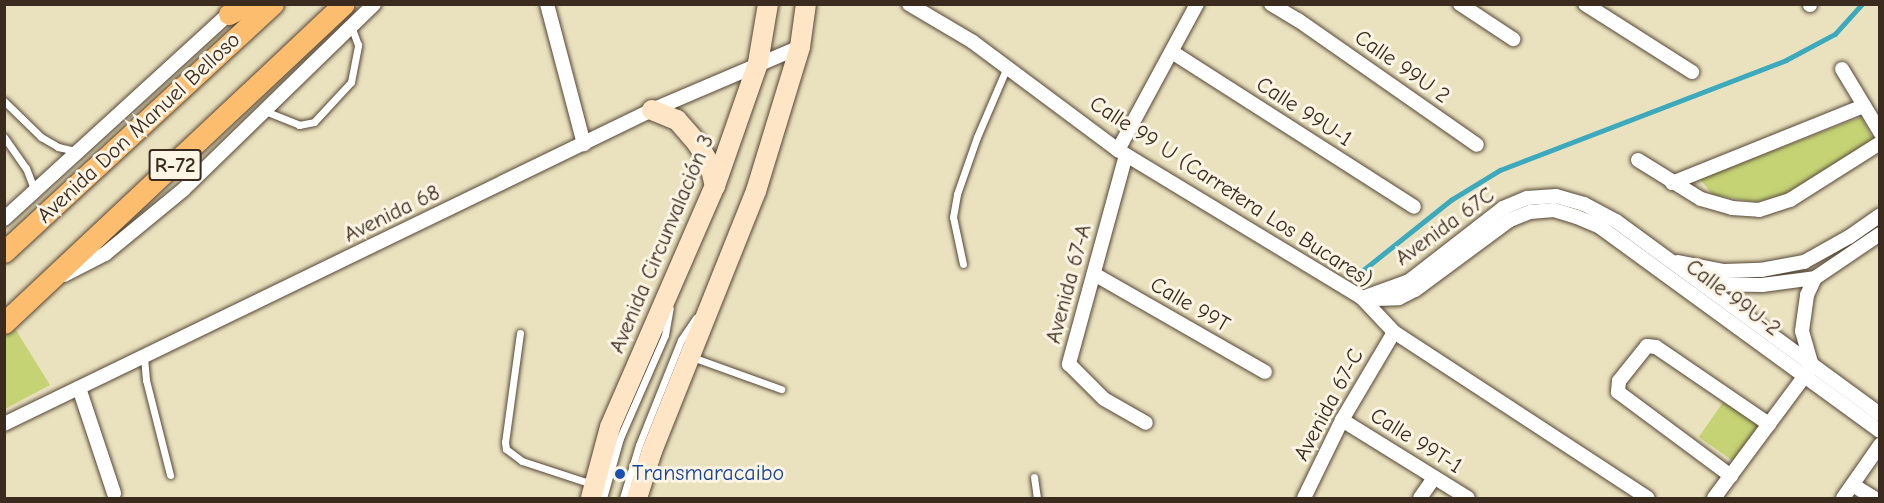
<!DOCTYPE html>
<html>
<head>
<meta charset="utf-8">
<style>
  body { margin:0 }
  #map { position:relative; width:1884px; height:503px; overflow:hidden; background:#eae2bf; font-family:"Comic Neue",sans-serif }
  div>[style] { position:absolute }
  .green>* { inset:0; background:#c5d375; transform-origin:0 0 }
  .stream>* { height:4.5px; margin:-2.25px; padding:0 2.25px; transform-origin:2.25px; border-radius:2.25px; background:#3ca9bc }
  .roads { filter:drop-shadow(0 0 2px #554636) drop-shadow(0 0 2px #554636) }
  .service>* { height:7px; margin:-3.5px; padding:0 3.5px; transform-origin:3.5px; border-radius:3.5px; background:#fff }
  .minor>* { height:14px; margin:-7px; padding:0 7px; transform-origin:7px; border-radius:7px; background:#fff }
  .secondary>* { height:20px; margin:-10px; padding:0 10px; transform-origin:10px; border-radius:10px; background:#fee5c5 }
  .primary>* { height:21px; margin:-10.5px; padding:0 10.5px; transform-origin:10.5px; border-radius:10.5px; background:#fcbd6f }
  .dots>* { width:16px; height:16px; translate:-50% -50%; box-sizing:border-box; border:3px solid #fcf5e5; border-radius:50% }
  span { translate:-50% -50%; white-space:nowrap; text-align:center; line-height:1.15; -webkit-text-stroke:6px #fcf5e5; paint-order:stroke }
  .shield-label span { padding:2px 4px; background:#fcf5e5; border:2px solid; border-radius:4px; -webkit-text-stroke-width:0 }
  .shield-label { font-size:21px; color:#3b2a1e; font-weight:700 }
  .street-label { font-size:22px; color:#3b2a1e }
  .transit-label { font-size:22px; color:#164399 }
  .left { translate:0 -50%; text-align:left }
  .frame { position:absolute; inset:0; border:6px solid #3b2a1e; pointer-events:none }
</style>
</head>
<body>
<div id="map">
  <div class="green">
    <div style="clip-path:polygon(1861px 117px,1873px 139px,1789px 193px,1755px 202px,1713px 195px,1700px 179px)"></div>
    <div style="clip-path:polygon(14px 327px,50px 385px,5px 409px,5px 335px)"></div>
    <div style="left:1724px;top:401px;width:45px;height:44px;rotate:35deg"></div>
  </div>
  <div class="stream">
    <div style="left:1362px;top:271px;width:114px;rotate:-38.6deg"></div>
    <div style="left:1451px;top:200px;width:57px;rotate:-31.5deg"></div>
    <div style="left:1500px;top:170px;width:306px;rotate:-21deg"></div>
    <div style="left:1786px;top:60px;width:55px;rotate:-28deg"></div>
    <div style="left:1835px;top:34px;width:40px;rotate:-48deg"></div>
  </div>
  <div class="roads">
    <div class="service">
      <div style="left:4px;top:101px;width:52px;rotate:44.2deg"></div>
      <div style="left:41px;top:137px;width:20px;rotate:30deg"></div>
      <div style="left:58px;top:147px;width:22px;rotate:13deg"></div>
      <div style="left:265px;top:111px;width:37px;rotate:22deg"></div>
      <div style="left:299px;top:125px;width:15px;rotate:-11deg"></div>
      <div style="left:314px;top:122px;width:54px;rotate:-47.2deg"></div>
      <div style="left:351px;top:82px;width:38px;rotate:-79deg"></div>
      <div style="left:358px;top:45px;width:20px;rotate:-110deg"></div>
      <div style="left:4px;top:137px;width:38px;rotate:55deg"></div>
      <div style="left:26px;top:168px;width:25px;rotate:69deg"></div>
      <div style="left:963px;top:264px;width:48px;rotate:-102deg"></div>
      <div style="left:953px;top:217px;width:23px;rotate:-80deg"></div>
      <div style="left:957px;top:194px;width:60px;rotate:-70.7deg"></div>
      <div style="left:977px;top:137px;width:76px;rotate:-66.8deg"></div>
      <div style="left:520px;top:333px;width:110px;rotate:97.8deg"></div>
      <div style="left:505px;top:442px;width:7px;rotate:82deg"></div>
      <div style="left:506px;top:449px;width:20px;rotate:37deg"></div>
      <div style="left:522px;top:461px;width:74px;rotate:18.2deg"></div>
      <div style="left:144px;top:357px;width:23px;rotate:85deg"></div>
      <div style="left:146px;top:380px;width:98px;rotate:75.8deg"></div>
      <div style="left:692px;top:357px;width:95px;rotate:19.8deg"></div>
      <div style="left:1034px;top:477px;width:21px;rotate:82deg"></div>
      <div style="left:603px;top:498px;width:62px;rotate:-74.2deg"></div>
      <div style="left:620px;top:438px;width:112px;rotate:-66.4deg"></div>
      <div style="left:665px;top:335px;width:27px;rotate:-80deg"></div>
      <div style="left:623px;top:498px;width:55px;rotate:-73.2deg"></div>
      <div style="left:639px;top:445px;width:113px;rotate:-68.2deg"></div>
      <div style="left:681px;top:340px;width:27px;rotate:-56deg"></div>
    </div>
    <div class="minor">
      <div style="left:547px;top:4px;width:145px;rotate:75.2deg"></div>
      <div style="left:909px;top:4px;width:74px;rotate:30.7deg"></div>
      <div style="left:973px;top:42px;width:181px;rotate:36.7deg"></div>
      <div style="left:1118px;top:150px;width:285px;rotate:31.2deg"></div>
      <div style="left:1362px;top:298px;width:47px;rotate:46.7deg"></div>
      <div style="left:1394px;top:332px;width:303px;rotate:33.2deg"></div>
      <div style="left:1271px;top:4px;width:31px;rotate:31deg"></div>
      <div style="left:1298px;top:20px;width:218px;rotate:34.9deg"></div>
      <div style="left:1460px;top:4px;width:64px;rotate:33.4deg"></div>
      <div style="left:1585px;top:4px;width:127px;rotate:32.4deg"></div>
      <div style="left:1810px;top:4px;width:1px;rotate:90deg"></div>
      <div style="left:1172px;top:52px;width:287px;rotate:32.6deg"></div>
      <div style="left:1842px;top:69px;width:74px;rotate:58.9deg"></div>
      <div style="left:1118px;top:150px;width:166px;rotate:-61.6deg"></div>
      <div style="left:1126px;top:155px;width:217px;rotate:105.3deg"></div>
      <div style="left:1069px;top:364px;width:49px;rotate:45deg"></div>
      <div style="left:1104px;top:399px;width:48px;rotate:29.7deg"></div>
      <div style="left:1638px;top:160px;width:74px;rotate:31.8deg"></div>
      <div style="left:1701px;top:199px;width:32px;rotate:16deg"></div>
      <div style="left:1732px;top:208px;width:27px;rotate:4deg"></div>
      <div style="left:1759px;top:210px;width:33px;rotate:-18deg"></div>
      <div style="left:1790px;top:200px;width:107px;rotate:-32.3deg"></div>
      <div style="left:1672px;top:183px;width:207px;rotate:-21.9deg"></div>
      <div style="left:4px;top:219px;width:310px;rotate:-42.4deg"></div>
      <div style="left:1678px;top:262px;width:47px;rotate:11.1deg"></div>
      <div style="left:1724px;top:271px;width:37px;rotate:-2deg"></div>
      <div style="left:1761px;top:270px;width:44px;rotate:-10.5deg"></div>
      <div style="left:1804px;top:262px;width:51px;rotate:-29.1deg"></div>
      <div style="left:1849px;top:237px;width:38px;rotate:-35deg"></div>
      <div style="left:1094px;top:274px;width:197px;rotate:29.8deg"></div>
      <div style="left:64px;top:275px;width:46px;rotate:-27.1deg"></div>
      <div style="left:105px;top:254px;width:102px;rotate:-39.4deg"></div>
      <div style="left:184px;top:189px;width:265px;rotate:-44.2deg"></div>
      <div style="left:1702px;top:284px;width:60px;rotate:1deg"></div>
      <div style="left:1762px;top:285px;width:53px;rotate:-7.5deg"></div>
      <div style="left:1815px;top:278px;width:78px;rotate:-34.1deg"></div>
      <div style="left:1362px;top:298px;width:50px;rotate:-19.9deg"></div>
      <div style="left:1409px;top:281px;width:119px;rotate:-37.8deg"></div>
      <div style="left:1503px;top:208px;width:26px;rotate:-23deg"></div>
      <div style="left:1527px;top:198px;width:29px;rotate:-4deg"></div>
      <div style="left:1556px;top:196px;width:29px;rotate:16deg"></div>
      <div style="left:1584px;top:204px;width:36px;rotate:28deg"></div>
      <div style="left:1616px;top:221px;width:327px;rotate:36.2deg"></div>
      <div style="left:1375px;top:299px;width:24px;rotate:-2deg"></div>
      <div style="left:1399px;top:298px;width:18px;rotate:-27deg"></div>
      <div style="left:1415px;top:290px;width:118px;rotate:-36.4deg"></div>
      <div style="left:1510px;top:220px;width:22px;rotate:-22deg"></div>
      <div style="left:1530px;top:212px;width:24px;rotate:-5deg"></div>
      <div style="left:1554px;top:210px;width:24px;rotate:17deg"></div>
      <div style="left:1577px;top:217px;width:25px;rotate:23deg"></div>
      <div style="left:1600px;top:227px;width:346px;rotate:36.1deg"></div>
      <div style="left:79px;top:388px;width:111px;rotate:71.6deg"></div>
      <div style="left:1342px;top:420px;width:148px;rotate:31.8deg"></div>
      <div style="left:4px;top:424px;width:720px;rotate:-25.85deg"></div>
      <div style="left:652px;top:110px;width:161px;rotate:-23.1deg"></div>
      <div style="left:1731px;top:476px;width:141px;rotate:-143.4deg"></div>
      <div style="left:1618px;top:392px;width:11px;rotate:-85deg"></div>
      <div style="left:1619px;top:381px;width:45px;rotate:-51.3deg"></div>
      <div style="left:1647px;top:346px;width:9px;rotate:6deg"></div>
      <div style="left:1656px;top:347px;width:137px;rotate:34.3deg"></div>
      <div style="left:1853px;top:485px;width:25px;rotate:32deg"></div>
      <div style="left:1304px;top:498px;width:87px;rotate:-64deg"></div>
      <div style="left:1342px;top:420px;width:102px;rotate:-59.4deg"></div>
      <div style="left:1420px;top:498px;width:24px;rotate:-55deg"></div>
      <div style="left:1714px;top:498px;width:164px;rotate:-53.4deg"></div>
      <div style="left:1812px;top:366px;width:36px;rotate:-106deg"></div>
      <div style="left:1802px;top:331px;width:36px;rotate:-82deg"></div>
      <div style="left:1807px;top:295px;width:19px;rotate:-65deg"></div>
      <div style="left:1843px;top:498px;width:65px;rotate:-55.1deg"></div>
    </div>
    <div class="secondary">
      <div style="left:652px;top:110px;width:27px;rotate:22deg"></div>
      <div style="left:677px;top:120px;width:30px;rotate:49deg"></div>
      <div style="left:697px;top:143px;width:26px;rotate:59deg"></div>
      <div style="left:710px;top:165px;width:22px;rotate:77deg"></div>
      <div style="left:591px;top:498px;width:73px;rotate:-75deg"></div>
      <div style="left:610px;top:427px;width:263px;rotate:-66.5deg"></div>
      <div style="left:715px;top:186px;width:130px;rotate:-70.7deg"></div>
      <div style="left:758px;top:63px;width:60px;rotate:-80.4deg"></div>
      <div style="left:637px;top:498px;width:49px;rotate:-72.3deg"></div>
      <div style="left:652px;top:451px;width:280px;rotate:-68.2deg"></div>
      <div style="left:756px;top:191px;width:151px;rotate:-73deg"></div>
      <div style="left:800px;top:47px;width:43px;rotate:-82.1deg"></div>
    </div>
    <div class="primary">
      <div style="left:229px;top:14px;width:22px;rotate:-27deg"></div>
      <div style="left:4px;top:252px;width:366px;rotate:-42.7deg"></div>
      <div style="left:4px;top:323px;width:466px;rotate:-43.2deg"></div>
    </div>
  </div>
  <div class="dots">
    <div style="left:620px;top:474px;background:#1a4fb4"></div>
  </div>
  <div class="shield-label">
    <span style="left:175px;top:165px">R-72</span>
  </div>
  <div class="street-label">
    <span style="left:1402px;top:67px;rotate:35deg">Calle 99U 2</span>
    <span style="left:1304px;top:112px;rotate:33deg">Calle 99U-1</span>
    <span style="left:139px;top:128px;rotate:-43deg">Avenida Don Manuel Belloso</span>
    <span style="left:1231px;top:192px;rotate:33deg">Calle 99 U (Carretera Los Bucares)</span>
    <span style="left:392px;top:214px;rotate:-26deg">Avenida 68</span>
    <span style="left:1445px;top:227px;rotate:-36deg">Avenida 67C</span>
    <span style="left:662px;top:244px;rotate:-67deg">Avenida Circunvalación 3</span>
    <span style="left:1069px;top:284px;rotate:-75deg">Avenida 67-A</span>
    <span style="left:1733px;top:298px;rotate:37deg">Calle 99U-2</span>
    <span style="left:1190px;top:305px;rotate:30deg">Calle 99T</span>
    <span style="left:1329px;top:405px;rotate:-62deg">Avenida 67-C</span>
    <span style="left:1416px;top:441px;rotate:32deg">Calle 99T-1</span>
  </div>
  <div class="transit-label">
    <span class="left" style="left:632px;top:474px">Transmaracaibo</span>
  </div>
  <div class="frame"></div>
</div>
</body>
</html>
